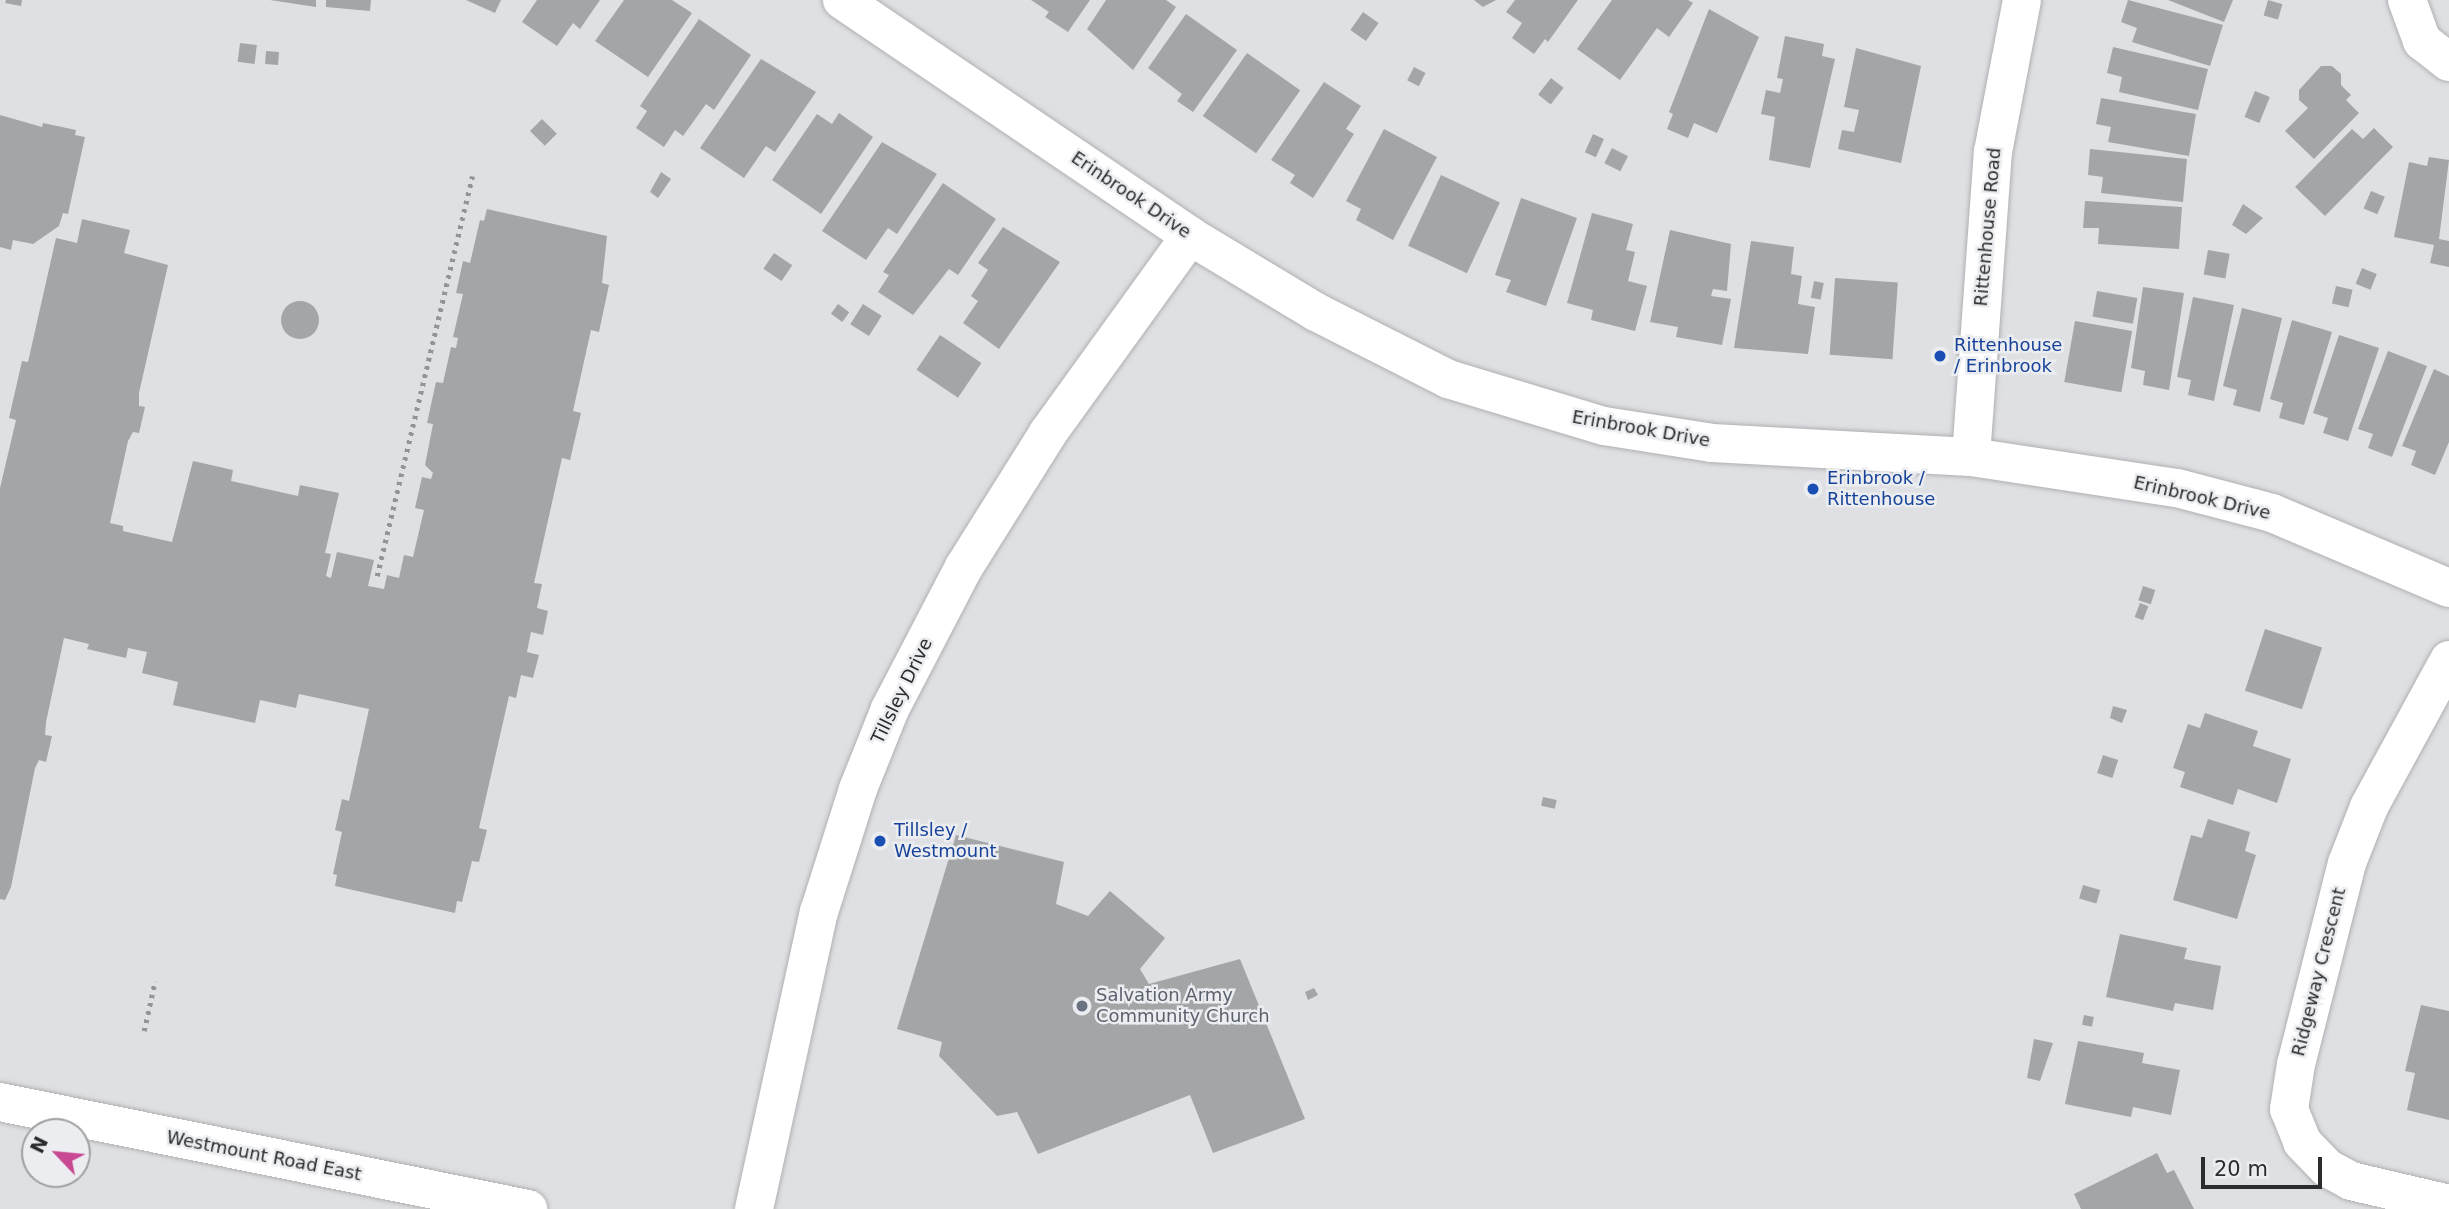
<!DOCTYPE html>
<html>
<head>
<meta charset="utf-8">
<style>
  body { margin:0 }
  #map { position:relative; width:2449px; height:1209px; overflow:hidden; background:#dfe0e3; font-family:"DejaVu Sans",sans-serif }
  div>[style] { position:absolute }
  .building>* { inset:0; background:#a4a5a7; transform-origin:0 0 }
  .round { border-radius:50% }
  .path>* { height:4.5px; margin-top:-2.25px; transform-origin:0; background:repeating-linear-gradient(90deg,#939496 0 3.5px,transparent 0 8.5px) }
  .roads { filter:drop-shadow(0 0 2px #b0b0b3) drop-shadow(0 0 2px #b0b0b3) }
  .minor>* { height:38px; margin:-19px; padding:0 19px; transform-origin:19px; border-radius:19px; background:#fff }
  .major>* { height:38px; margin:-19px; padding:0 19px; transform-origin:19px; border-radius:19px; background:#fff }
  .dots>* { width:19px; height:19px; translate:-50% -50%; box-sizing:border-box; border:4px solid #ecedf0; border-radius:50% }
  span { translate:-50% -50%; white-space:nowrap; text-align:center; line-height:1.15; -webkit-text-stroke:5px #ecedf0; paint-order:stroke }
  .street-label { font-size:18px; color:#2b2c2d }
  .transit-label { font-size:18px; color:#164399 }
  .left { translate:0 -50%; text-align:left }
  .worship-label { font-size:18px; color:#5b616d }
  .north { position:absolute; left:21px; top:1118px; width:70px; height:70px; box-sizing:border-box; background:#ecedf0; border:2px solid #9fa0a2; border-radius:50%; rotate:296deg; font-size:19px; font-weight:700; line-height:28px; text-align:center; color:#2b2c2d }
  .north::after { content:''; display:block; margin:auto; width:24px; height:32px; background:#c84893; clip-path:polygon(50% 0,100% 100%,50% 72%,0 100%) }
  .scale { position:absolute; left:2201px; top:1157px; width:121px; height:32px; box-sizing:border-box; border:4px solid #2b2c2d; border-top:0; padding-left:9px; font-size:21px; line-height:24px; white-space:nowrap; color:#2b2c2d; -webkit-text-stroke:5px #ecedf0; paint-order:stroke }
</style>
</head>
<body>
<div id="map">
  <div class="building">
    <div style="clip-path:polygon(6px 0,22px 0,21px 6px,5px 3px)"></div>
    <div style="clip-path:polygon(270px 0,316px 0,316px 7px)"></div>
    <div style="clip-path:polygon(326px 0,371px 0,370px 11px,326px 7px)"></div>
    <div style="clip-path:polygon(466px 0,501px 0,495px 13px)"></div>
    <div style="clip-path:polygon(537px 0,600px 0,580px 29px,573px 23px,557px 46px,522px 22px)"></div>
    <div style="clip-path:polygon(624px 0,672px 0,692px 13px,648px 77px,595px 41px)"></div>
    <div style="clip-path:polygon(1031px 0,1090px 0,1068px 32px,1045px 17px,1049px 12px)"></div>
    <div style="clip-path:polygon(1106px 0,1166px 0,1176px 7px,1133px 70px,1087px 29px)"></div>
    <div style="clip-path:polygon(1474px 0,1496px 0,1483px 7px)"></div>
    <div style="clip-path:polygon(1515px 0,1578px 0,1548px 42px,1545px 39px,1534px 54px,1512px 38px,1522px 23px,1506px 12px)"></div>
    <div style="clip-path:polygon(1612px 0,1688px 0,1693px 3px,1669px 37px,1657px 28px,1620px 80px,1577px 49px)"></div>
    <div style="clip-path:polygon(2128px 0,2223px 25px,2210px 66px,2132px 42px,2137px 28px,2121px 22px)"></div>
    <div style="clip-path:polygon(2168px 0,2233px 0,2224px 22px)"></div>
    <div style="left:2268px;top:0;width:15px;height:16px;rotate:16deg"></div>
    <div style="clip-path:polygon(1709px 9px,1759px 37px,1717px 133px,1694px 123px,1688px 138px,1667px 129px,1673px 114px,1669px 112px)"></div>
    <div style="left:1363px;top:12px;width:19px;height:22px;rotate:35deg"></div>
    <div style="clip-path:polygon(1186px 14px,1237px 50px,1193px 112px,1177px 101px,1182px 94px,1148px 68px)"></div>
    <div style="clip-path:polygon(699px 19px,751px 55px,714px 110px,706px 104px,683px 136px,675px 130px,664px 147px,636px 128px,647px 111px,640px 106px)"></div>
    <div style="clip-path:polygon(1785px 36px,1824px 44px,1822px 56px,1835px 59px,1810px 168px,1769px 160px,1775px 117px,1761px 114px,1766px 90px,1780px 93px,1783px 79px,1777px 78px)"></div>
    <div style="left:240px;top:43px;width:17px;height:19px;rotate:7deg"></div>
    <div style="clip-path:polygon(2113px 47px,2208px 69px,2198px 110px,2119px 92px,2122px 77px,2107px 73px)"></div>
    <div style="clip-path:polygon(1856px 48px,1921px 66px,1901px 163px,1838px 149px,1842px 130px,1854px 132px,1859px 110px,1844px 107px)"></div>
    <div style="left:266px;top:51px;width:13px;height:13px;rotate:4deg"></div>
    <div style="left:1247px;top:53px;width:65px;height:77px;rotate:35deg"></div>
    <div style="clip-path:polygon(761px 59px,816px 92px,775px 152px,766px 146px,744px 178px,700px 148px)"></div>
    <div style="clip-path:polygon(2321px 66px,2332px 66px,2341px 74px,2341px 85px,2351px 95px,2346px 100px,2359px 113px,2314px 159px,2285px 131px,2308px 108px,2299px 100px,2299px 90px)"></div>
    <div style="left:1414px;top:67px;width:13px;height:15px;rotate:27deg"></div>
    <div style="left:1551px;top:78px;width:16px;height:21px;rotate:38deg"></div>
    <div style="clip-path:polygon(1324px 82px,1361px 106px,1346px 129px,1354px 134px,1313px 198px,1290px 183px,1295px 175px,1271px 160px)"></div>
    <div style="left:2255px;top:91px;width:16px;height:28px;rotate:22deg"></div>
    <div style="clip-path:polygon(2101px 98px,2196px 114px,2189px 156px,2108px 142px,2111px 127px,2096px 124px)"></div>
    <div style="clip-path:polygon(839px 113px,873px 137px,821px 214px,772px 180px,817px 114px,832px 124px)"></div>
    <div style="clip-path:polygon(0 115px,42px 127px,43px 123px,76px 130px,75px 135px,85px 137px,68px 214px,63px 213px,59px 226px,33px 244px,13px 240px,11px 250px,0 247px)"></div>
    <div style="left:542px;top:119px;width:21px;height:17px;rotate:45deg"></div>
    <div style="clip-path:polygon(2374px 128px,2393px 147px,2325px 216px,2295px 187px,2352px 129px,2363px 139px)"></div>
    <div style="clip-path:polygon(1384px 129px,1437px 157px,1393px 240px,1356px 220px,1361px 209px,1346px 201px)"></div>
    <div style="left:1593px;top:134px;width:12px;height:20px;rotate:24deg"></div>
    <div style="clip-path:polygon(882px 142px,937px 174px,897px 234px,888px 228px,866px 260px,822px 231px)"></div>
    <div style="left:1612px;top:148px;width:18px;height:17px;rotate:27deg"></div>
    <div style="clip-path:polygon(2090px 149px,2187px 159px,2183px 202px,2101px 193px,2103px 177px,2088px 175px)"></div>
    <div style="clip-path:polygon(2429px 157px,2449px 160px,2439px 239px,2449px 241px,2449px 267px,2430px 263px,2434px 245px,2394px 237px,2409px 162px,2427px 166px)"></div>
    <div style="clip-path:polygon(661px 172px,671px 179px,658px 198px,650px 192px)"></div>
    <div style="left:1441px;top:175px;width:65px;height:78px;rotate:25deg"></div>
    <div style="clip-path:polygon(943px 183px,996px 219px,958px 275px,949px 269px,913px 315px,878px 292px,889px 275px,883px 272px)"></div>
    <div style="left:2371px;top:191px;width:15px;height:19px;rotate:23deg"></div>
    <div style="clip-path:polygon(1521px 198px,1577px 218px,1546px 306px,1506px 292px,1511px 280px,1495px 275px)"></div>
    <div style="clip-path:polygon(2085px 201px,2182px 207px,2179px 249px,2098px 244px,2099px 228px,2083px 228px)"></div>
    <div style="clip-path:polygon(2243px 204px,2263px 218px,2246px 234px,2232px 225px)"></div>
    <div style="clip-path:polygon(487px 209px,607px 236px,602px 283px,609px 285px,599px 332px,591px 330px,573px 411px,581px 413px,570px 460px,562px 458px,534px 583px,542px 584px,537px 608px,548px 611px,543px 635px,531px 632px,527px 652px,539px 655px,533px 678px,521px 675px,516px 698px,509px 696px,479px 828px,487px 830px,479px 862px,472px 861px,462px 902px,457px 901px,455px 913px,335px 886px,337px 875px,333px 874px,342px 832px,335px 830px,342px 799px,349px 801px,369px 709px,299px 694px,296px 708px,260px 700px,255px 723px,173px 705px,178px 682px,142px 673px,147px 652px,128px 648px,126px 658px,87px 649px,89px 644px,64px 638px,46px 722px,45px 735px,52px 736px,46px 762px,39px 760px,35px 768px,11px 887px,5px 900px,0 899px,0 488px,16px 420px,9px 418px,22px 361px,28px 362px,56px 238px,77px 243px,82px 219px,130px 230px,124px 253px,168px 265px,139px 393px,139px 406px,145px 407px,139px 433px,133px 432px,128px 441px,110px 523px,123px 526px,123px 531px,172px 542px,193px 461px,233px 470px,231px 481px,298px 496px,300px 485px,339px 493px,325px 553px,331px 554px,326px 576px,331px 578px,337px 552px,374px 560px,368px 586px,384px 589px,387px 575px,399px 578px,404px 555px,413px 557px,424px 510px,415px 508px,422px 477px,431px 479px,433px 473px,425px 465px,433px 424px,427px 423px,436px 382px,443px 383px,451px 347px,456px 348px,458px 338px,453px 337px,463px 294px,456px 293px,463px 261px,470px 263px,480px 220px,484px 221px)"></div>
    <div style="clip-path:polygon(1592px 213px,1633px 224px,1626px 250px,1635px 252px,1628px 281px,1647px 286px,1635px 331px,1591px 320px,1593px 310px,1567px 303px)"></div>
    <div style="clip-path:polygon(1003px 227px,1060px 262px,999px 349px,963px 323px,978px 301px,971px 296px,988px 270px,978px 263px)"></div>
    <div style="clip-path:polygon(1670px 230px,1731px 244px,1727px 291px,1713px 289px,1711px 296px,1731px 299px,1722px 345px,1676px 337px,1678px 327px,1650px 322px)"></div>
    <div style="clip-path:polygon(1751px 241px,1794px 247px,1791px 274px,1802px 276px,1798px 304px,1815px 307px,1808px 354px,1734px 348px)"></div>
    <div style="left:2208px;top:250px;width:22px;height:25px;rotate:10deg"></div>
    <div style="left:774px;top:253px;width:22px;height:19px;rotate:34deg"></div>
    <div style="left:2362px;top:268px;width:16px;height:17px;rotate:22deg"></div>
    <div style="left:1835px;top:278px;width:63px;height:77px;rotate:4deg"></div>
    <div style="left:1814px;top:281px;width:10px;height:17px;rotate:11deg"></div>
    <div style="left:2336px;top:286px;width:17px;height:18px;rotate:13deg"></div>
    <div style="clip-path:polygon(2143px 287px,2184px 293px,2169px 390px,2143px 385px,2145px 371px,2131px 368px)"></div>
    <div style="left:2097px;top:291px;width:41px;height:26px;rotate:10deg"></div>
    <div style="clip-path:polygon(2193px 297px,2234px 305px,2214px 401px,2188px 395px,2191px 380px,2177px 377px)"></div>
    <div class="round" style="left:281px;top:301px;width:38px;height:38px"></div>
    <div style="left:838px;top:304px;width:14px;height:12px;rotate:36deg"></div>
    <div style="left:863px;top:304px;width:22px;height:24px;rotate:32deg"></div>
    <div style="clip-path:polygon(2242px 308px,2282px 318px,2260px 412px,2233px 405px,2237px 390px,2223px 386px)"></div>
    <div style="clip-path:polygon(2292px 320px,2332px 332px,2304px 425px,2279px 418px,2283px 403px,2270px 399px)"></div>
    <div style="left:2075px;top:321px;width:58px;height:62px;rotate:10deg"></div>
    <div style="left:940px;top:335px;width:50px;height:42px;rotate:34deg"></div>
    <div style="clip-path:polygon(2339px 335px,2379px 348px,2348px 441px,2323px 433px,2328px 418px,2313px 413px)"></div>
    <div style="clip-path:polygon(2388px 351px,2427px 366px,2392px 457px,2368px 448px,2373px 434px,2358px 429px)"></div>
    <div style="clip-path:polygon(2434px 369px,2449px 376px,2449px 442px,2435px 475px,2411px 465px,2416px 451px,2402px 446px)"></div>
    <div style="left:2143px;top:586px;width:13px;height:15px;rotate:18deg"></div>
    <div style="left:2140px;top:603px;width:9px;height:15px;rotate:21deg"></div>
    <div style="left:2265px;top:629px;width:60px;height:65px;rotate:18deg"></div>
    <div style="clip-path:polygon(2113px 706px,2127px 710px,2122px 723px,2110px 718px)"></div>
    <div style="clip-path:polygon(2205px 713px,2258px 731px,2253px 746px,2291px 759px,2277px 803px,2238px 789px,2233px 805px,2180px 787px,2185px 772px,2173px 768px,2188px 724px,2200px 728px)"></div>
    <div style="left:2103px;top:755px;width:16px;height:19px;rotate:18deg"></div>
    <div style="left:1543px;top:797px;width:14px;height:9px;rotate:12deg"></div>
    <div style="clip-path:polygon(2208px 819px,2250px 832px,2245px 851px,2256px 855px,2237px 919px,2173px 900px,2191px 835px,2202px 838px)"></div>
    <div style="clip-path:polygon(956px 835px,1064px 862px,1056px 904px,1088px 916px,1110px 891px,1165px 938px,1140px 969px,1149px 984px,1240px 959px,1305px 1119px,1213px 1153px,1190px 1095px,1038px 1154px,1017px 1112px,997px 1116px,939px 1056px,942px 1042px,897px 1029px)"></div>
    <div style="left:2083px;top:885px;width:18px;height:14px;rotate:16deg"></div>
    <div style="clip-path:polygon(2120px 934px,2187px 948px,2184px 959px,2221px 966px,2213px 1010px,2175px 1003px,2173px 1011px,2106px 997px)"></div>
    <div style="clip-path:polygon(1314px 988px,1318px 995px,1308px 1000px,1305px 992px)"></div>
    <div style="clip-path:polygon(2421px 1005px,2449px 1011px,2449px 1120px,2407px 1110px,2415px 1073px,2405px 1071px)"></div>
    <div style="left:2084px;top:1015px;width:10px;height:10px;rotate:11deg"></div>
    <div style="clip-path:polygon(2034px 1039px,2053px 1043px,2040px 1081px,2027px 1078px)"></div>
    <div style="clip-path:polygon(2078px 1041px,2144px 1053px,2142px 1063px,2180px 1070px,2171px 1115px,2133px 1107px,2131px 1117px,2065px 1104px)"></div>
    <div style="clip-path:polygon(2157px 1153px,2167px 1173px,2174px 1170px,2194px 1209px,2081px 1209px,2074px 1194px)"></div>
  </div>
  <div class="path">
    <div style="left:377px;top:576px;width:411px;rotate:-76.6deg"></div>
    <div style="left:144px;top:1031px;width:51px;rotate:-77.6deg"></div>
  </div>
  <div class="roads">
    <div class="minor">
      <div style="left:842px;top:0;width:420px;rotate:34.1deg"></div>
      <div style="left:1190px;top:236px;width:147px;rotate:31.1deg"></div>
      <div style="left:1316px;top:312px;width:148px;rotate:26.9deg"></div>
      <div style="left:1448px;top:379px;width:163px;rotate:16.8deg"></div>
      <div style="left:1604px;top:426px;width:109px;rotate:8.9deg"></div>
      <div style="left:1712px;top:443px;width:259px;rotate:3.1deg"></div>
      <div style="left:1971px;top:457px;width:208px;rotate:8.6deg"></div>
      <div style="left:2177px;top:488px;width:98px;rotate:14.7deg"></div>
      <div style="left:2272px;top:513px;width:192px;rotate:23deg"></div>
      <div style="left:2407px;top:0;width:44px;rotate:69.9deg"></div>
      <div style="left:2422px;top:41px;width:34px;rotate:38deg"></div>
      <div style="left:1971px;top:457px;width:306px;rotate:-85.9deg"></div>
      <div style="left:1993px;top:152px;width:155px;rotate:-79.2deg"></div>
      <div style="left:2449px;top:660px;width:167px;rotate:118.6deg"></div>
      <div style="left:2369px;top:807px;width:60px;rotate:111.4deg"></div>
      <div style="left:2347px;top:863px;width:207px;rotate:104.2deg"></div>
      <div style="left:2296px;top:1064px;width:46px;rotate:98.8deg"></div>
      <div style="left:2289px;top:1109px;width:35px;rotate:68deg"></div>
      <div style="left:2302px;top:1142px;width:36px;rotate:46deg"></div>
      <div style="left:2327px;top:1168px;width:27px;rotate:28deg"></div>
      <div style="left:2351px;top:1181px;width:101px;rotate:13.2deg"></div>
      <div style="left:754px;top:1209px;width:304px;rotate:-77.7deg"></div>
      <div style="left:819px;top:912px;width:129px;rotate:-72.4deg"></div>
      <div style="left:858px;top:789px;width:86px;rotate:-68.2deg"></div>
      <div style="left:890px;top:709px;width:160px;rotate:-62.5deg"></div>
      <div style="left:964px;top:567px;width:158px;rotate:-57.9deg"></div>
      <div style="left:1048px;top:433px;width:243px;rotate:-54.2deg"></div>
    </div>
    <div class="major">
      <div style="left:0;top:1102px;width:539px;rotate:11.46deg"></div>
    </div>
  </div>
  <div class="dots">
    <div style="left:1940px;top:356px;background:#1a4fb4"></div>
    <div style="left:1813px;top:489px;background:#1a4fb4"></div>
    <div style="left:880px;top:841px;background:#1a4fb4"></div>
    <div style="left:1082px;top:1006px;background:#6b7280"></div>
  </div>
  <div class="street-label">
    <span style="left:1131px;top:195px;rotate:34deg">Erinbrook Drive</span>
    <span style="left:1988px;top:227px;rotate:-85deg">Rittenhouse Road</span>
    <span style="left:1641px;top:429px;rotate:10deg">Erinbrook Drive</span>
    <span style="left:2202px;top:498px;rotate:13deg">Erinbrook Drive</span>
    <span style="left:902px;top:691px;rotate:-64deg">Tillsley Drive</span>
    <span style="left:2319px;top:972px;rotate:-76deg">Ridgeway Crescent</span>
    <span style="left:264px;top:1156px;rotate:11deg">Westmount Road East</span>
  </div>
  <div class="transit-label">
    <span class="left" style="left:1954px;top:356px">Rittenhouse<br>/ Erinbrook</span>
    <span class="left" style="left:1827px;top:489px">Erinbrook /<br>Rittenhouse</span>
    <span class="left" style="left:894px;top:841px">Tillsley /<br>Westmount</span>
  </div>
  <div class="worship-label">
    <span class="left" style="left:1096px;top:1006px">Salvation Army<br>Community Church</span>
  </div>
  <div class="north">N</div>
  <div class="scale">20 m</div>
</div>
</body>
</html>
